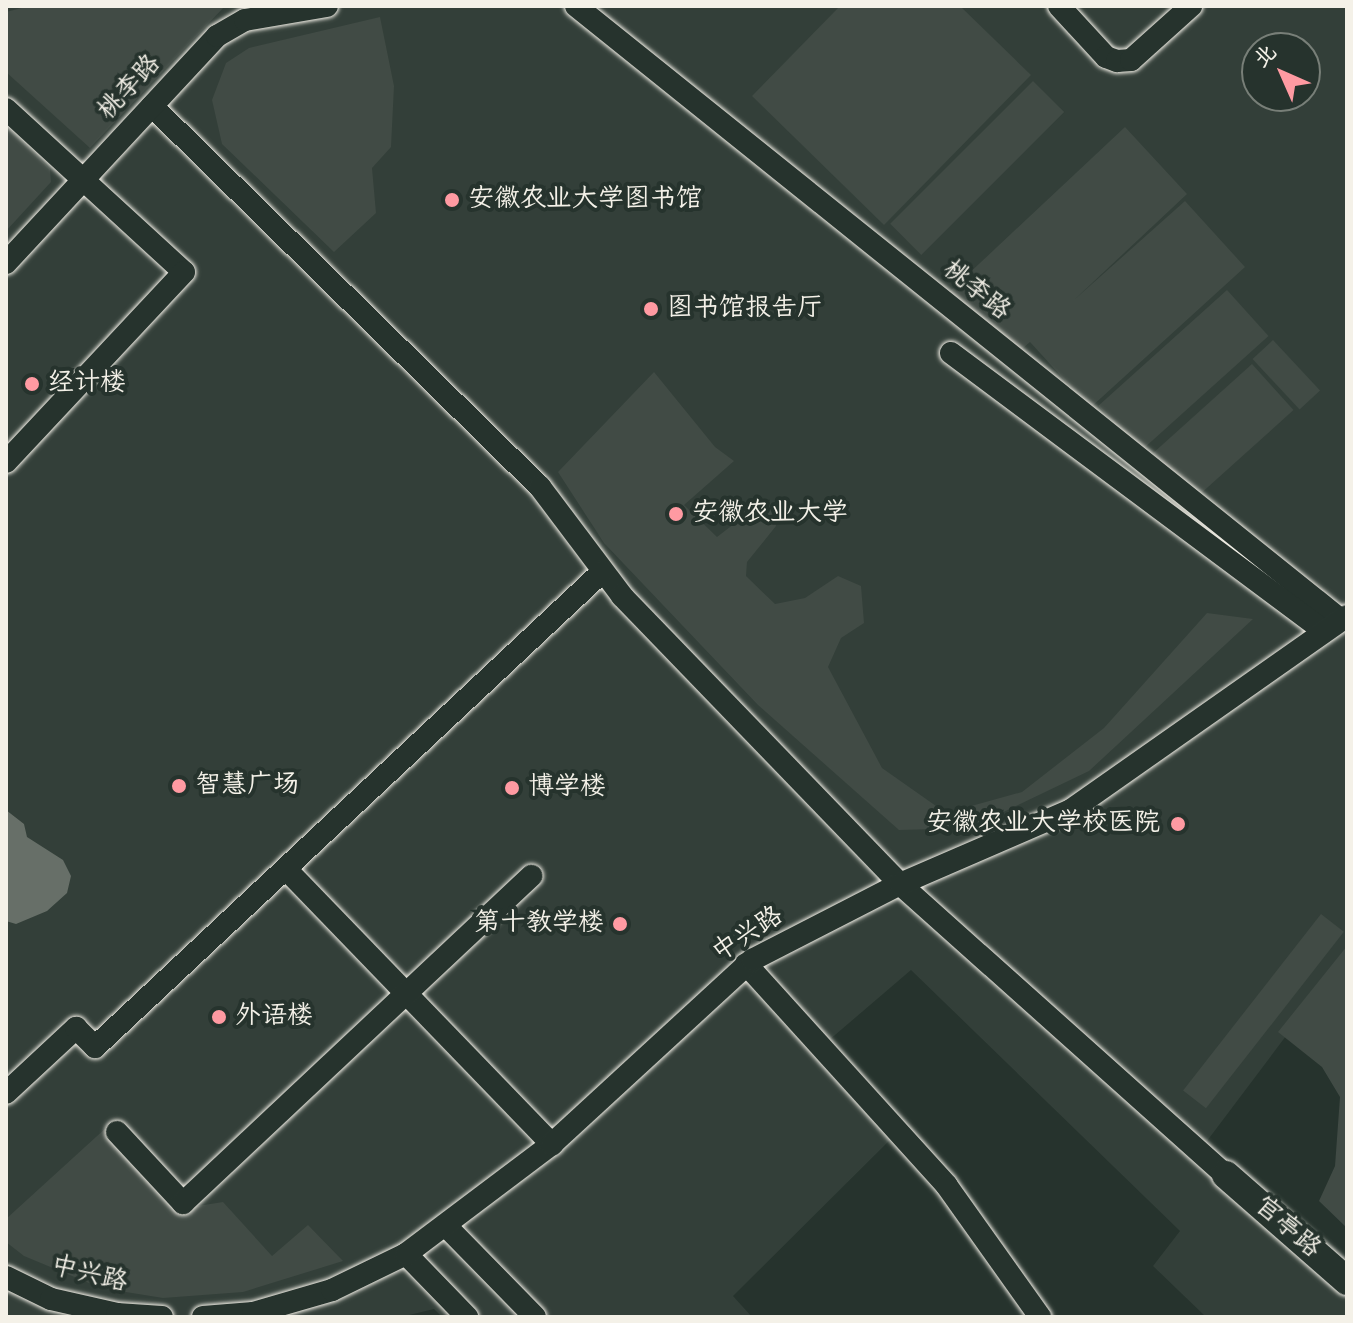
<!DOCTYPE html>
<html>
<head>
<meta charset="utf-8">
<style>
  body { margin:0 }
  #map { position:relative; width:1353px; height:1323px; overflow:hidden; background:#26332d; font-family:Mynerve,"LXGW WenKai TC",sans-serif }
  div>[style] { position:absolute }
  .built>* { inset:0; background:#333f39 }
  .green>* { inset:0; background:#414b45; transform-origin:0 0 }
  .water>* { inset:0; background:#676f68 }
  .roads { filter:drop-shadow(0 0 2px #f4f1e8) drop-shadow(0 0 2px #f4f1e8) }
  .minor>* { height:22px; margin:-11px; padding:0 11px; transform-origin:11px; border-radius:11px; background:#26332d }
  .tertiary>* { height:28px; margin:-14px; padding:0 14px; transform-origin:14px; border-radius:14px; background:#26332d }
  .dots>* { width:22px; height:22px; translate:-50% -50%; box-sizing:border-box; border:4px solid #26332d; border-radius:50% }
  span { translate:-50% -50%; white-space:nowrap; text-align:center; line-height:1.15; -webkit-text-stroke:8px #26332d; paint-order:stroke }
  .street-label { font-size:26px; color:#f4f1e8 }
  .poi-label { font-size:26px; color:#f4f1e8 }
  .left { translate:0 -50%; text-align:left }
  .right { translate:-100% -50%; text-align:right }
  .frame { position:absolute; inset:0; border:8px solid #f4f1e8; pointer-events:none }
  .north { position:absolute; left:1241px; top:32px; width:80px; height:80px; box-sizing:border-box; background:#26332d; border:2px solid #787f78; border-radius:50%; rotate:315deg; font-size:22px; font-weight:700; line-height:32px; text-align:center; color:#f4f1e8 }
  .north::after { content:''; display:block; margin:auto; width:28px; height:36px; background:#ff9aa2; clip-path:polygon(50% 0,100% 100%,50% 72%,0 100%) }
</style>
</head>
<body>
<div id="map">
  <div class="built">
    <div style="clip-path:polygon(evenodd,6px 6px,1347px 6px,1347px 955px,1207px 1141px,1347px 1281px,1347px 1317px,1206px 1317px,1153px 1266px,1180px 1231px,911px 970px,821px 1047px,898px 1132px,733px 1296px,752px 1317px,442px 1317px,434px 1309px,401px 1317px,6px 1317px,6px 6px,1257px 48px,1305px 48px,1305px 96px,1257px 96px,1257px 48px)"></div>
  </div>
  <div class="green">
    <div style="clip-path:polygon(29px 6px,225px 6px,90px 148px,6px 72px,6px 12px)"></div>
    <div style="clip-path:polygon(840px 6px,960px 6px,1031px 75px,884px 225px,752px 96px)"></div>
    <div style="clip-path:polygon(380px 17px,394px 86px,391px 147px,372px 168px,376px 213px,334px 252px,222px 144px,212px 100px,226px 63px,249px 48px)"></div>
    <div style="left:1033px;top:81px;width:44px;height:202px;rotate:45deg"></div>
    <div style="clip-path:polygon(6px 125px,50px 169px,51px 182px,6px 231px)"></div>
    <div style="clip-path:polygon(1125px 127px,1187px 194px,1074px 300px,1185px 201px,1245px 267px,1090px 408px,1030px 342px,1010px 359px,948px 293px)"></div>
    <div style="left:1227px;top:290px;width:62px;height:173px;rotate:48deg"></div>
    <div style="left:1273px;top:340px;width:69px;height:28px;rotate:47deg"></div>
    <div style="left:1252px;top:364px;width:62px;height:133px;rotate:48deg"></div>
    <div style="clip-path:polygon(654px 372px,715px 447px,734px 461px,684px 505px,717px 537px,761px 503px,774px 504px,776px 526px,747px 562px,746px 576px,775px 604px,805px 598px,838px 576px,861px 586px,864px 623px,841px 638px,828px 667px,882px 768px,946px 813px,1022px 792px,1104px 728px,1207px 613px,1253px 619px,1089px 771px,970px 828px,899px 830px,758px 705px,604px 543px,558px 472px)"></div>
    <div style="left:1321px;top:914px;width:29px;height:224px;rotate:38deg"></div>
    <div style="clip-path:polygon(1347px 946px,1347px 1228px,1319px 1201px,1335px 1166px,1340px 1097px,1322px 1067px,1278px 1032px)"></div>
    <div style="clip-path:polygon(108px 1126px,185px 1208px,223px 1202px,272px 1256px,308px 1225px,343px 1261px,243px 1292px,163px 1298px,101px 1288px,24px 1256px,6px 1242px,6px 1219px)"></div>
  </div>
  <div class="water">
    <div style="clip-path:polygon(6px 810px,24px 824px,27px 837px,63px 860px,71px 876px,67px 893px,47px 911px,16px 924px,6px 921px)"></div>
  </div>
  <div class="roads">
    <div class="minor">
      <div style="left:576px;top:6px;width:981px;rotate:38.75deg"></div>
      <div style="left:1059px;top:6px;width:69px;rotate:47.3deg"></div>
      <div style="left:1106px;top:57px;width:12px;rotate:20deg"></div>
      <div style="left:1117px;top:61px;width:14px;rotate:-4deg"></div>
      <div style="left:1131px;top:60px;width:81px;rotate:-42deg"></div>
      <div style="left:152px;top:106px;width:544px;rotate:44.48deg"></div>
      <div style="left:540px;top:487px;width:136px;rotate:53deg"></div>
      <div style="left:622px;top:596px;width:400px;rotate:46deg"></div>
      <div style="left:900px;top:884px;width:437px;rotate:41.8deg"></div>
      <div style="left:6px;top:109px;width:241px;rotate:42.5deg"></div>
      <div style="left:184px;top:272px;width:260px;rotate:133.1deg"></div>
      <div style="left:6px;top:263px;width:310px;rotate:-47.1deg"></div>
      <div style="left:217px;top:36px;width:32px;rotate:-30deg"></div>
      <div style="left:245px;top:20px;width:83px;rotate:-9.7deg"></div>
      <div style="left:951px;top:353px;width:465px;rotate:36.7deg"></div>
      <div style="left:286px;top:869px;width:383px;rotate:46deg"></div>
      <div style="left:746px;top:964px;width:299px;rotate:47.8deg"></div>
      <div style="left:947px;top:1186px;width:161px;rotate:54.6deg"></div>
      <div style="left:6px;top:1093px;width:96px;rotate:-42.9deg"></div>
      <div style="left:76px;top:1028px;width:27px;rotate:45deg"></div>
      <div style="left:95px;top:1047px;width:695px;rotate:-43.13deg"></div>
      <div style="left:117px;top:1132px;width:97px;rotate:47.1deg"></div>
      <div style="left:183px;top:1203px;width:478px;rotate:-43.2deg"></div>
      <div style="left:446px;top:1226px;width:127px;rotate:45.6deg"></div>
      <div style="left:406px;top:1254px;width:88px;rotate:45.9deg"></div>
      <div style="left:6px;top:1277px;width:50px;rotate:26.1deg"></div>
      <div style="left:51px;top:1299px;width:68px;rotate:12.8deg"></div>
      <div style="left:117px;top:1314px;width:45px;rotate:3.8deg"></div>
      <div style="left:203px;top:1317px;width:50px;rotate:-4.6deg"></div>
      <div style="left:253px;top:1313px;width:82px;rotate:-16.2deg"></div>
      <div style="left:332px;top:1290px;width:82px;rotate:-25.9deg"></div>
      <div style="left:406px;top:1254px;width:183px;rotate:-37deg"></div>
      <div style="left:552px;top:1144px;width:272px;rotate:-42.6deg"></div>
      <div style="left:752px;top:960px;width:166px;rotate:-27.2deg"></div>
      <div style="left:900px;top:884px;width:186px;rotate:-23.4deg"></div>
      <div style="left:1071px;top:810px;width:337px;rotate:-35.1deg"></div>
    </div>
    <div class="tertiary">
      <div style="left:1226px;top:1175px;width:161px;rotate:41.2deg"></div>
    </div>
  </div>
  <div class="dots">
    <div style="left:452px;top:200px;background:#ff9aa2"></div>
    <div style="left:651px;top:309px;background:#ff9aa2"></div>
    <div style="left:32px;top:384px;background:#ff9aa2"></div>
    <div style="left:676px;top:514px;background:#ff9aa2"></div>
    <div style="left:179px;top:786px;background:#ff9aa2"></div>
    <div style="left:512px;top:788px;background:#ff9aa2"></div>
    <div style="left:1178px;top:824px;background:#ff9aa2"></div>
    <div style="left:620px;top:924px;background:#ff9aa2"></div>
    <div style="left:219px;top:1017px;background:#ff9aa2"></div>
  </div>
  <div class="street-label">
    <span style="left:130px;top:88px;rotate:-47deg">桃李路</span>
    <span style="left:976px;top:291px;rotate:39deg">桃李路</span>
    <span style="left:748px;top:935px;rotate:-33deg">中兴路</span>
    <span style="left:1287px;top:1228px;rotate:41deg">官亭路</span>
    <span style="left:89px;top:1275px;rotate:14deg">中兴路</span>
  </div>
  <div class="poi-label">
    <span class="left" style="left:468px;top:200px">安徽农业大学图书馆</span>
    <span class="left" style="left:667px;top:309px">图书馆报告厅</span>
    <span class="left" style="left:48px;top:384px">经计楼</span>
    <span class="left" style="left:692px;top:514px">安徽农业大学</span>
    <span class="left" style="left:195px;top:786px">智慧广场</span>
    <span class="left" style="left:528px;top:788px">博学楼</span>
    <span class="right" style="left:1160px;top:824px">安徽农业大学校医院</span>
    <span class="right" style="left:604px;top:924px">第十教学楼</span>
    <span class="left" style="left:235px;top:1017px">外语楼</span>
  </div>
  <div class="frame"></div>
  <div class="north">北</div>
</div>
</body>
</html>
